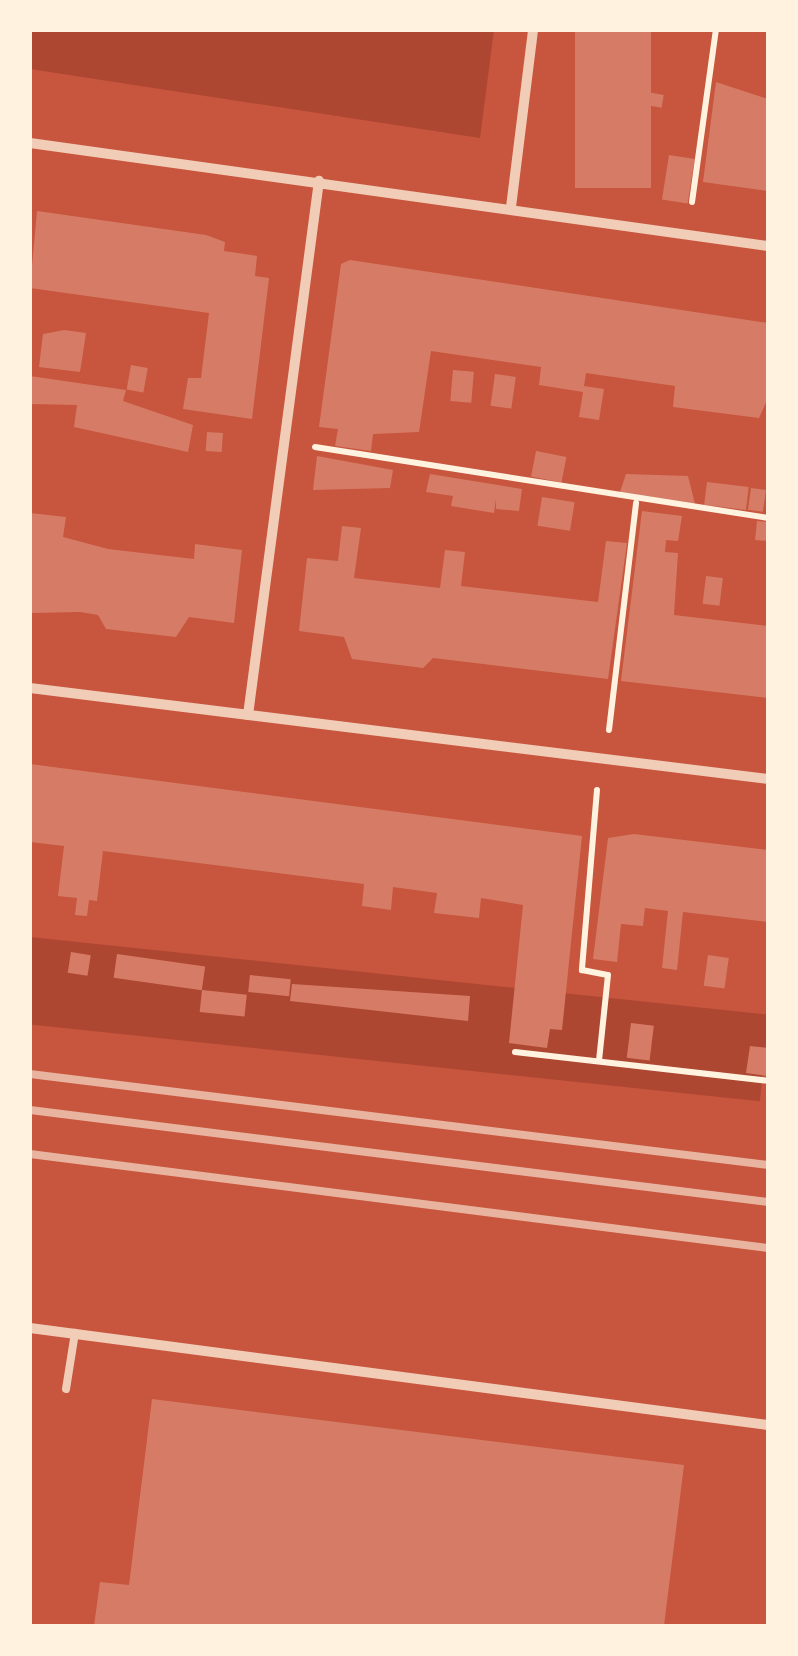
<!DOCTYPE html>
<html>
<head>
<meta charset="utf-8">
<style>
  body { margin:0 }
  #map { position:relative; width:798px; height:1656px; overflow:hidden; background:#c8553d; font-family:"DM Sans",sans-serif }
  div>[style] { position:absolute }
  .green>* { inset:0; background:#ae4732; transform-origin:0 0 }
  .building>* { inset:0; background:#d67c66; transform-origin:0 0 }
  .path>* { height:6px; margin:-3px; padding:0 3px; transform-origin:3px; border-radius:3px; background:#fff3e0 }
  .service>* { height:8px; margin:-4px; padding:0 4px; transform-origin:4px; border-radius:4px; background:#f1ccb7 }
  .minor>* { height:10px; margin:-5px; padding:0 5px; transform-origin:5px; border-radius:5px; background:#f1ccb7 }
  .rail>* { height:8px; margin:-4px; padding:0 4px; transform-origin:4px; border-radius:4px; background:#e9b49f }
  span { translate:-50% -50%; white-space:nowrap; text-align:center; line-height:1.15; -webkit-text-stroke:10px #fff3e0; paint-order:stroke }
  .frame { position:absolute; inset:0; border:32px solid #fff3e0; pointer-events:none }
</style>
</head>
<body>
<div id="map">
  <div class="green">
    <div style="clip-path:polygon(30px 30px,494px 30px,480px 138px,30px 69px)"></div>
    <div style="left:30px;top:937px;width:743px;height:87px;rotate:6deg"></div>
  </div>
  <div class="building">
    <div style="left:575px;top:30px;width:76px;height:158px"></div>
    <div style="clip-path:polygon(716px 82px,768px 99px,768px 191px,703px 182px)"></div>
    <div style="left:647px;top:92px;width:17px;height:13px;rotate:10deg"></div>
    <div style="left:669px;top:155px;width:26px;height:45px;rotate:9deg"></div>
    <div style="clip-path:polygon(37px 211px,206px 235px,225px 242px,224px 251px,257px 256px,255px 276px,269px 278px,252px 419px,183px 409px,188px 378px,201px 378px,209px 313px,30px 288px)"></div>
    <div style="clip-path:polygon(350px 260px,768px 323px,768px 398px,759px 418px,673px 407px,675px 386px,586px 373px,584px 386px,604px 389px,599px 420px,579px 417px,583px 392px,539px 385px,541px 367px,431px 351px,419px 432px,373px 434px,371px 451px,335px 446px,338px 429px,319px 427px,341px 264px)"></div>
    <div style="clip-path:polygon(64px 330px,86px 333px,80px 372px,39px 367px,43px 334px)"></div>
    <div style="left:131px;top:365px;width:17px;height:25px;rotate:10deg"></div>
    <div style="left:453px;top:370px;width:21px;height:31px;rotate:5deg"></div>
    <div style="left:495px;top:374px;width:21px;height:32px;rotate:8deg"></div>
    <div style="clip-path:polygon(30px 376px,126px 390px,123px 401px,193px 425px,188px 452px,74px 427px,77px 405px,30px 404px)"></div>
    <div style="left:207px;top:432px;width:16px;height:19px;rotate:4deg"></div>
    <div style="left:536px;top:451px;width:31px;height:26px;rotate:11deg"></div>
    <div style="clip-path:polygon(317px 456px,393px 470px,390px 488px,313px 490px)"></div>
    <div style="clip-path:polygon(430px 474px,522px 489px,519px 511px,496px 509px,496px 499px,494px 513px,451px 506px,453px 496px,426px 492px)"></div>
    <div style="clip-path:polygon(626px 474px,688px 476px,695px 504px,619px 495px)"></div>
    <div style="left:707px;top:482px;width:42px;height:23px;rotate:7deg"></div>
    <div style="left:751px;top:488px;width:15px;height:22px;rotate:8deg"></div>
    <div style="left:542px;top:497px;width:33px;height:29px;rotate:9deg"></div>
    <div style="clip-path:polygon(642px 511px,682px 516px,678px 541px,666px 540px,665px 552px,678px 553px,674px 615px,768px 626px,768px 698px,621px 681px)"></div>
    <div style="clip-path:polygon(30px 513px,66px 517px,63px 537px,108px 549px,194px 559px,195px 544px,242px 550px,234px 623px,189px 617px,176px 637px,106px 629px,98px 615px,80px 612px,31px 613px)"></div>
    <div style="clip-path:polygon(757px 521px,768px 522px,768px 541px,755px 540px)"></div>
    <div style="clip-path:polygon(342px 526px,361px 528px,354px 578px,440px 588px,445px 550px,465px 552px,461px 586px,598px 602px,606px 541px,627px 543px,608px 679px,433px 658px,423px 668px,352px 659px,344px 637px,299px 631px,307px 558px,338px 561px)"></div>
    <div style="left:706px;top:576px;width:17px;height:28px;rotate:7deg"></div>
    <div style="clip-path:polygon(30px 764px,582px 836px,562px 1030px,550px 1029px,547px 1048px,509px 1043px,523px 905px,481px 898px,479px 918px,434px 913px,437px 893px,393px 887px,391px 910px,362px 906px,364px 884px,103px 851px,97px 901px,89px 900px,87px 916px,75px 915px,77px 898px,58px 896px,64px 846px,30px 842px)"></div>
    <div style="clip-path:polygon(634px 834px,768px 850px,768px 922px,683px 912px,677px 970px,662px 968px,668px 911px,645px 908px,643px 926px,621px 924px,617px 962px,593px 959px,608px 838px)"></div>
    <div style="left:71px;top:952px;width:20px;height:21px;rotate:9deg"></div>
    <div style="left:117px;top:954px;width:89px;height:24px;rotate:8deg"></div>
    <div style="left:708px;top:955px;width:21px;height:31px;rotate:8deg"></div>
    <div style="left:250px;top:975px;width:41px;height:17px;rotate:6deg"></div>
    <div style="clip-path:polygon(292px 984px,470px 996px,468px 1021px,290px 1001px)"></div>
    <div style="left:202px;top:990px;width:45px;height:22px;rotate:6deg"></div>
    <div style="left:631px;top:1023px;width:23px;height:35px;rotate:7deg"></div>
    <div style="clip-path:polygon(750px 1046px,768px 1048px,768px 1076px,746px 1073px)"></div>
    <div style="clip-path:polygon(152px 1399px,684px 1465px,664px 1626px,94px 1626px,100px 1582px,129px 1585px)"></div>
  </div>
  <div class="path">
    <div style="left:692px;top:202px;width:174px;rotate:-82.1deg"></div>
    <div style="left:315px;top:447px;width:459px;rotate:8.9deg"></div>
    <div style="left:609px;top:730px;width:229px;rotate:-83.2deg"></div>
    <div style="left:597px;top:790px;width:181px;rotate:94.8deg"></div>
    <div style="left:582px;top:970px;width:26px;rotate:11deg"></div>
    <div style="left:608px;top:975px;width:85px;rotate:96deg"></div>
    <div style="left:515px;top:1052px;width:255px;rotate:6.5deg"></div>
  </div>
  <div class="service">
    <div style="left:66px;top:1389px;width:57px;rotate:-80.9deg"></div>
  </div>
  <div class="minor">
    <div style="left:30px;top:143px;width:745px;rotate:7.95deg"></div>
    <div style="left:511px;top:207px;width:178px;rotate:-82.9deg"></div>
    <div style="left:30px;top:688px;width:744px;rotate:7.03deg"></div>
    <div style="left:248px;top:715px;width:539px;rotate:-82.43deg"></div>
    <div style="left:30px;top:1328px;width:744px;rotate:7.49deg"></div>
  </div>
  <div class="rail">
    <div style="left:30px;top:1074px;width:744px;rotate:7.03deg"></div>
    <div style="left:30px;top:1110px;width:744px;rotate:7.11deg"></div>
    <div style="left:30px;top:1154px;width:744px;rotate:7.26deg"></div>
  </div>
  <div class="frame"></div>
</div>
</body>
</html>
